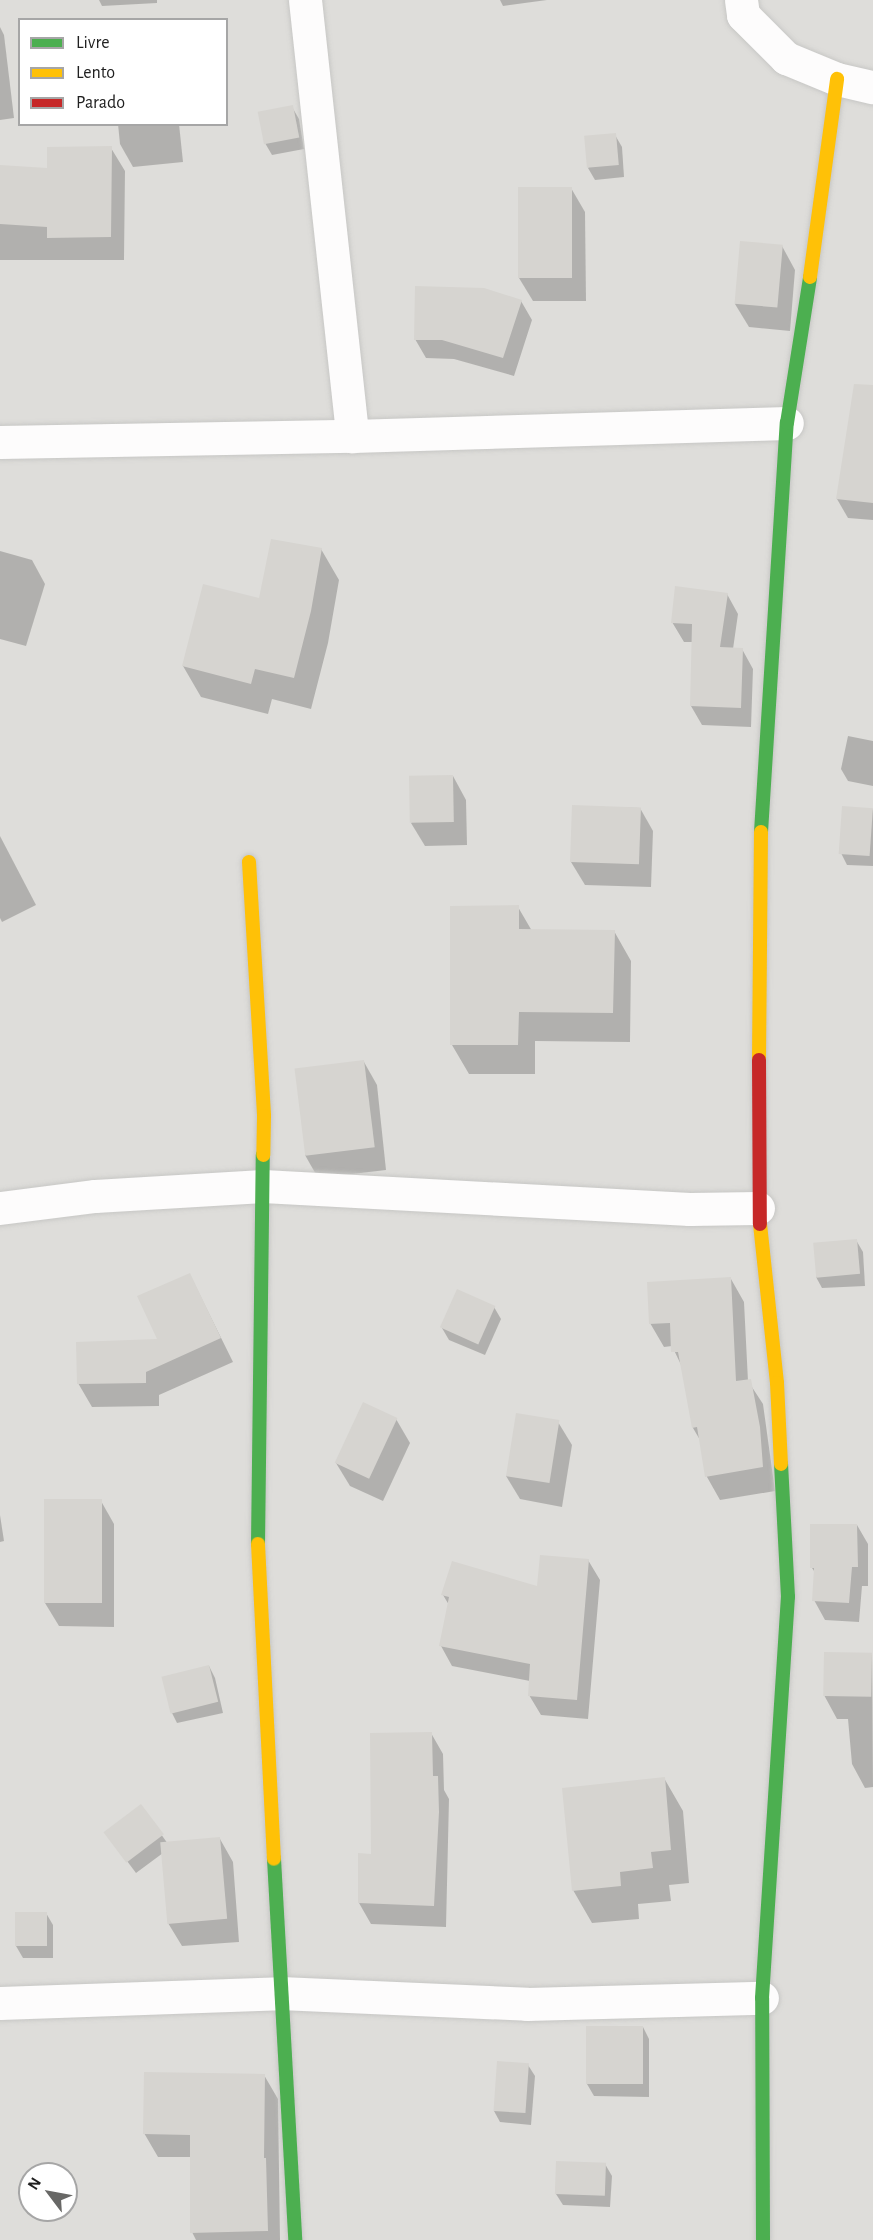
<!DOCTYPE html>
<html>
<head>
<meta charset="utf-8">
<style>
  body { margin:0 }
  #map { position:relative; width:873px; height:2240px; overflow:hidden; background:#efeee9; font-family:"Alegreya Sans",sans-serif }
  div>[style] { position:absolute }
  .residential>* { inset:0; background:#deddda }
  .shadow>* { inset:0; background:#0003 }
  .building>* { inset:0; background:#d6d4d0; transform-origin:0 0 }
  .roads { filter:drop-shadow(0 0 2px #c7c7c5) drop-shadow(0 0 2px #c7c7c5) }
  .street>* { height:33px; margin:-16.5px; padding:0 16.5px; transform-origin:16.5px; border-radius:16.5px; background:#fdfcfc }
  .fast>* { height:14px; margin:-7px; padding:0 7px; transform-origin:7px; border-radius:7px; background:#4caf50 }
  .slow>* { height:14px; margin:-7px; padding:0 7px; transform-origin:7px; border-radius:7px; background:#ffc107 }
  .jam>* { height:14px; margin:-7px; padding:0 7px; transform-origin:7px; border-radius:7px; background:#c62828 }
  span { translate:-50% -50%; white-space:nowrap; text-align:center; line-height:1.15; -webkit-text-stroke:4.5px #fff; paint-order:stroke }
  .legend { position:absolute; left:18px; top:18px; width:210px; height:108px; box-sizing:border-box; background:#fff; border:2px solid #a6a6a6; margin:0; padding:8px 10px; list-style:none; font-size:18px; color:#202020 }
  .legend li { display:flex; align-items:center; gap:12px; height:30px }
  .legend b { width:30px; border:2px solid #a6a6a6 }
  .north { position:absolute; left:18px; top:2162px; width:60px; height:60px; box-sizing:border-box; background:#fff; border:2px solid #a6a6a6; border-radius:50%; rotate:302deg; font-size:16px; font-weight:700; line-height:24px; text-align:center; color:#202020 }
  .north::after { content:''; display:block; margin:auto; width:21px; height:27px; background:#686866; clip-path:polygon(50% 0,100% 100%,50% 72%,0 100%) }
</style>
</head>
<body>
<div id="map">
  <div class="residential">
    <div style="clip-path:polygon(evenodd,0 0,873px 0,873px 2240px,0 2240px,0 0,20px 20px,226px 20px,226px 124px,20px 124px,20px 20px,0 0,30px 2174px,66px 2174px,66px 2210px,30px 2210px,30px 2174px)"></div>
  </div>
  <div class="shadow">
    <div style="clip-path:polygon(99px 0,157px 0,157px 3px,102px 6px)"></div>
    <div style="clip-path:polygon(500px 0,547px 0,503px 6px)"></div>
    <div style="clip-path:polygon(0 27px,4px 35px,14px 118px,0 120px)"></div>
    <div style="clip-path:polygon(292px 107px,299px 119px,304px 149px,272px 155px,265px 143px)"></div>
    <div style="clip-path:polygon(118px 124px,179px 124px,183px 162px,133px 167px,120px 144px)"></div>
    <div style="clip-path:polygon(615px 135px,622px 147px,624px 177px,595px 180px,588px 168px)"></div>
    <div style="clip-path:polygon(111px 148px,125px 171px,124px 260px,0 260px,0 167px,49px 169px)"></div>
    <div style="clip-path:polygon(571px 188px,585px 212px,586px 301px,533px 301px,519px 278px)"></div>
    <div style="clip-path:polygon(782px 246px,795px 270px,790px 331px,749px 327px,735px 304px)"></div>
    <div style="clip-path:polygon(521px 301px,532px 320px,514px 376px,454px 359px,426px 358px,415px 339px)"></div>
    <div style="clip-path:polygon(873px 412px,873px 520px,848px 518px,837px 499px)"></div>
    <div style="clip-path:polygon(321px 549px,339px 580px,328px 643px,311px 709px,272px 699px,268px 714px,201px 697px,183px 666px)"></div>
    <div style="clip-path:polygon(0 551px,32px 560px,45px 584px,26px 646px,0 639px)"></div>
    <div style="clip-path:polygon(727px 594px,738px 614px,733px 649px,742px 649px,753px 669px,751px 727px,702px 725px,691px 706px,693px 642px,684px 642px,672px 622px)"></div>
    <div style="clip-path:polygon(848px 736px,873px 741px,873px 786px,848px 781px,841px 769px)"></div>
    <div style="clip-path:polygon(453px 776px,466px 800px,467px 845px,425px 846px,411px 823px)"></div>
    <div style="clip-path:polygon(573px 806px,640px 808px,653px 831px,651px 887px,585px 885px,571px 862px)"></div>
    <div style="clip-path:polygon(873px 809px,873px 866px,847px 865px,841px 853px)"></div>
    <div style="clip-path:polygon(0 836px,36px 905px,2px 922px,0 918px)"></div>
    <div style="clip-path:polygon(518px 907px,532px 931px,614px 931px,631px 961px,630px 1042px,535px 1041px,535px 1074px,469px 1074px,452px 1045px)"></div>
    <div style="clip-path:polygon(364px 1062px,377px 1085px,386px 1170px,318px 1178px,305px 1155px)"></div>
    <div style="clip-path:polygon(856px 1240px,863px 1252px,865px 1286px,822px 1288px,816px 1277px)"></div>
    <div style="clip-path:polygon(190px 1275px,233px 1362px,159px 1395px,159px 1406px,92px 1407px,78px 1383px,159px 1341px)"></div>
    <div style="clip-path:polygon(731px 1279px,744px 1302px,748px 1381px,763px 1404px,775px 1491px,720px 1500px,707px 1477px,700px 1440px,693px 1428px,683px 1369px,672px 1346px,664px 1347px,650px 1323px)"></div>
    <div style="clip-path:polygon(494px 1307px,501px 1319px,485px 1355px,449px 1340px,442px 1328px)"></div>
    <div style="clip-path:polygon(396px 1419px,410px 1443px,383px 1501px,350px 1486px,336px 1463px)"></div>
    <div style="clip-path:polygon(558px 1422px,572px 1445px,562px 1507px,520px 1499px,506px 1476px)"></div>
    <div style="clip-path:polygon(101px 1501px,114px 1524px,114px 1627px,59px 1626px,45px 1603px)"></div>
    <div style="clip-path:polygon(0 1515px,4px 1541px,0 1542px)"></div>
    <div style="clip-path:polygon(857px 1525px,868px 1544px,868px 1586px,862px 1586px,859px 1622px,825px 1620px,814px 1600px,816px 1574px,812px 1568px,811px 1526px)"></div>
    <div style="clip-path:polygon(588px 1560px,600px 1580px,588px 1719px,541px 1715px,529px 1695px,530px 1681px,452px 1666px,441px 1646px,449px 1605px,443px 1595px,538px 1588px)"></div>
    <div style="clip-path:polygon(872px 1654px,873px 1787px,865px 1788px,852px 1764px,848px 1719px,837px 1719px,824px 1695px)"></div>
    <div style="clip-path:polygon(209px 1666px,215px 1678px,223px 1713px,177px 1723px,171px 1711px)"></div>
    <div style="clip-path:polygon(431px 1733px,443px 1754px,444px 1790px,449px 1799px,446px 1927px,371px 1924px,359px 1903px)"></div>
    <div style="clip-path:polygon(664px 1778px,683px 1811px,689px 1883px,669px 1885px,671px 1901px,638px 1904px,639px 1919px,592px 1923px,573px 1890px)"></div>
    <div style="clip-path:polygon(141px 1806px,168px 1844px,220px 1839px,233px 1862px,239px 1942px,182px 1946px,168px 1923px,163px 1853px,136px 1873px,106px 1833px)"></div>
    <div style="clip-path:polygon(46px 1913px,53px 1925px,53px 1958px,23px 1958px,16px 1946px)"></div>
    <div style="clip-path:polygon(643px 2027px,649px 2039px,649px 2097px,594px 2096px,587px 2084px)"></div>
    <div style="clip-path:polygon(528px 2065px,535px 2076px,531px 2125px,500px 2122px,494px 2111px)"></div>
    <div style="clip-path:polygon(264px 2075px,278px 2099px,280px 2240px,196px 2240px,192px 2232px,191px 2157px,158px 2157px,144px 2133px)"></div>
    <div style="clip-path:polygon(605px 2164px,612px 2176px,610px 2207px,563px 2205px,556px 2194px)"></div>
  </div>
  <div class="building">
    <div style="left:293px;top:105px;width:33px;height:36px;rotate:79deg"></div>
    <div style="left:616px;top:133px;width:32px;height:32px;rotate:85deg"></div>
    <div style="clip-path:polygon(112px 146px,111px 237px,47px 238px,47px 227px,0 224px,0 165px,47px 168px,47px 147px)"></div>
    <div style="left:518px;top:187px;width:54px;height:91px"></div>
    <div style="left:740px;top:241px;width:43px;height:63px;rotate:5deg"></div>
    <div style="clip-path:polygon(415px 286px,484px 288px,522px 300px,503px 358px,442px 340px,414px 340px)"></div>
    <div style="clip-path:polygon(854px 384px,873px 385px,873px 503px,836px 499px)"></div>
    <div style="clip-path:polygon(271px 539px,322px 548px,311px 611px,294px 678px,255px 669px,251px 684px,182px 666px,203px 584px,259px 598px)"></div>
    <div style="clip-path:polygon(675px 586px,728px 593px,720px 647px,743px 648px,741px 708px,690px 706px,692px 624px,671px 623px)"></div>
    <div style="left:453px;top:775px;width:47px;height:44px;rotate:89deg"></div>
    <div style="left:572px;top:805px;width:69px;height:57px;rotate:2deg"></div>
    <div style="left:842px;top:806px;width:31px;height:48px;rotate:4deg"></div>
    <div style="clip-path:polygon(519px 905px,519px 929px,615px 930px,613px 1013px,519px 1012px,518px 1045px,450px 1045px,450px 906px)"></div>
    <div style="left:364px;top:1060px;width:88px;height:70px;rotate:83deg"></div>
    <div style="left:857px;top:1239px;width:35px;height:44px;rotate:85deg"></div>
    <div style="clip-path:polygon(190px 1273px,221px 1338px,146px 1372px,146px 1383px,77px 1384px,76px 1342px,157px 1339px,137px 1296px)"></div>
    <div style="clip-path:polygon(731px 1277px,736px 1381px,751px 1379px,760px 1427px,763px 1467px,705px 1477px,697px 1427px,692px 1428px,678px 1352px,671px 1352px,670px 1323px,649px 1324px,647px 1282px)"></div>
    <div style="left:457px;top:1289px;width:42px;height:42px;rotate:24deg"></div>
    <div style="left:363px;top:1402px;width:38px;height:67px;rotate:25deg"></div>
    <div style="left:516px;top:1413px;width:44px;height:64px;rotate:9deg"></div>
    <div style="left:44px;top:1499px;width:58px;height:104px"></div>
    <div style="clip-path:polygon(810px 1524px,857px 1524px,858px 1567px,852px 1567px,849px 1603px,812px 1601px,814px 1568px,810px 1568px)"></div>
    <div style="clip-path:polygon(540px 1555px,589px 1559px,577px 1700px,528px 1696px,530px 1664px,439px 1646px,449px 1597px,441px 1595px,452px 1561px,537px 1586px)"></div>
    <div style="left:824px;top:1652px;width:48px;height:44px;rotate:1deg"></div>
    <div style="left:209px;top:1665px;width:38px;height:49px;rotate:76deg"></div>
    <div style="clip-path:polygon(432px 1732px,433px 1776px,438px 1776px,439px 1812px,434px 1906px,358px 1903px,358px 1853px,371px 1854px,370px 1733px)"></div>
    <div style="clip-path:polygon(665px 1777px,671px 1850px,651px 1852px,653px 1868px,620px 1872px,621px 1886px,572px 1891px,562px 1788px)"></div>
    <div style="left:141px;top:1804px;width:38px;height:47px;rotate:53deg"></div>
    <div style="left:220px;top:1837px;width:82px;height:60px;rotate:85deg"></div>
    <div style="left:47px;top:1912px;width:34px;height:32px;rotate:90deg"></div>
    <div style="left:586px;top:2026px;width:57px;height:58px"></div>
    <div style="left:497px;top:2061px;width:32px;height:50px;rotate:4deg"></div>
    <div style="clip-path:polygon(144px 2072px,265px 2074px,264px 2158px,266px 2158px,268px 2231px,190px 2233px,190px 2135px,143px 2134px)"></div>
    <div style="left:556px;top:2161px;width:50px;height:33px;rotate:2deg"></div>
  </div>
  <div class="roads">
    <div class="street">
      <div style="left:305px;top:0;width:439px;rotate:83.8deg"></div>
      <div style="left:741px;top:0;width:15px;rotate:82deg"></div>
      <div style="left:743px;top:15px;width:61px;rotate:45deg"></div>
      <div style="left:786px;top:58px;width:55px;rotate:22.4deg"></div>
      <div style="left:837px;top:79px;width:37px;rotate:13deg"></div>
      <div style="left:0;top:442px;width:352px;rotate:-1deg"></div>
      <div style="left:352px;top:436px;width:435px;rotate:-1.7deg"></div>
      <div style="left:0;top:1208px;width:96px;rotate:-7.2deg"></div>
      <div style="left:95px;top:1196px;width:168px;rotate:-3.4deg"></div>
      <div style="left:263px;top:1186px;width:427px;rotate:3.1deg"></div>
      <div style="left:689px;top:1209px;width:69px;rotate:-0.8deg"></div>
      <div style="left:0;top:2003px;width:280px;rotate:-2deg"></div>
      <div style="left:280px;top:1993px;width:247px;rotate:2.5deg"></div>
      <div style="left:527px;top:2004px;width:235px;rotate:-1.5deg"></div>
    </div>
    <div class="fast">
      <div style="left:761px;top:832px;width:410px;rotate:-86.4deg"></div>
      <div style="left:787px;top:423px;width:148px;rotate:-81deg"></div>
      <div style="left:258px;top:1544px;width:389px;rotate:-89.3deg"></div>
      <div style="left:274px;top:1859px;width:382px;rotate:86.8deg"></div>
      <div style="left:763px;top:2240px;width:242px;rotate:-90.2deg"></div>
      <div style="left:762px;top:1998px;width:402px;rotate:-86.3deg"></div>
      <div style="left:788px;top:1597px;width:133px;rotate:-93deg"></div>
    </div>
    <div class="slow">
      <div style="left:810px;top:277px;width:200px;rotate:-82.2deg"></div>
      <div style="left:249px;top:862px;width:254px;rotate:86.6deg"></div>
      <div style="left:264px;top:1116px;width:39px;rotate:91deg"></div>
      <div style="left:759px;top:1060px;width:228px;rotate:-89.5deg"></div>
      <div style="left:760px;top:1224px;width:160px;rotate:83.9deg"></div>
      <div style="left:777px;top:1383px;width:81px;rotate:87.2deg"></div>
      <div style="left:258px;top:1544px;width:315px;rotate:87.1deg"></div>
    </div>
    <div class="jam">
      <div style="left:759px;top:1060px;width:164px;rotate:89.7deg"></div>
    </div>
  </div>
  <ul class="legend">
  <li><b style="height:8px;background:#4caf50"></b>Livre</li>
  <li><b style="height:8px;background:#ffc107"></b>Lento</li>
  <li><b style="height:8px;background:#c62828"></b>Parado</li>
  </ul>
  <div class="north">N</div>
</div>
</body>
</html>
